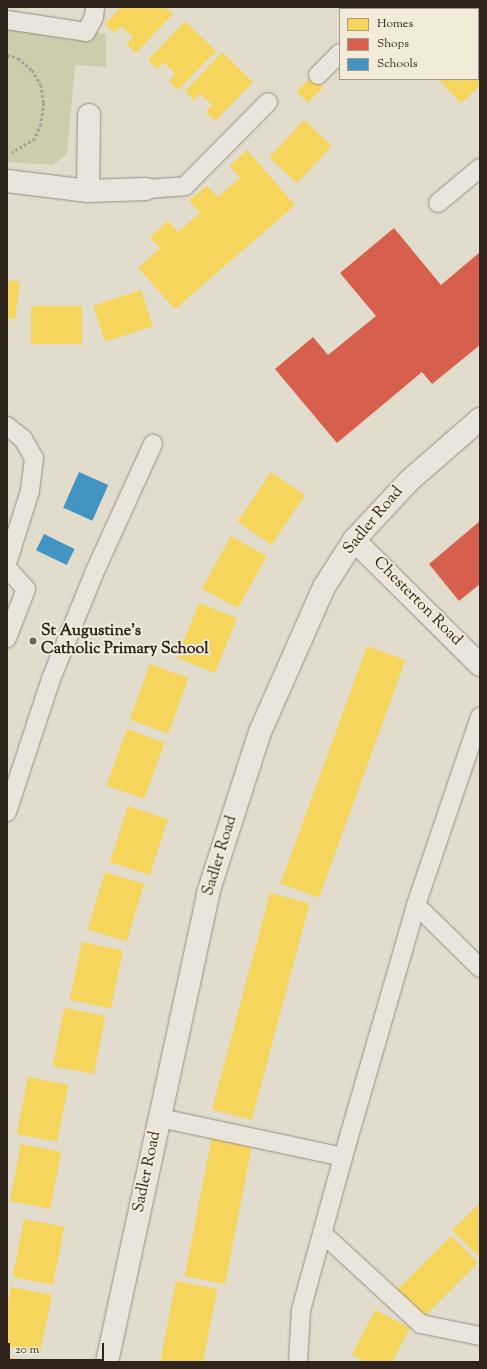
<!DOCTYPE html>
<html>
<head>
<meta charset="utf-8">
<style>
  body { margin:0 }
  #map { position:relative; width:487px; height:1369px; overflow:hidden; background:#e2dccc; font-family:"Sorts Mill Goudy",serif }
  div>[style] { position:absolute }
  .green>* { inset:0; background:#cecdab }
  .homes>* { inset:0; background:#f6d55c; transform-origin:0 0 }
  .shops>* { inset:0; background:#d6604d }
  .schools>* { inset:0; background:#4393c3; transform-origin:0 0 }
  .path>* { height:2.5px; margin-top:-1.25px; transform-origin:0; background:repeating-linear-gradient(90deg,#a6a39c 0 3px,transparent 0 5px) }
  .roads { filter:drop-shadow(0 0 1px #949086) drop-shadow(0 0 1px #949086) }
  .lane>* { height:18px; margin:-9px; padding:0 9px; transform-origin:9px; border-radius:9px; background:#e9e5dd }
  .street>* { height:22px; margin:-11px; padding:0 11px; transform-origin:11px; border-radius:11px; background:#e9e5dd }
  .dots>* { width:11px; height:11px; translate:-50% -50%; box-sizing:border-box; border:2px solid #f2ebd8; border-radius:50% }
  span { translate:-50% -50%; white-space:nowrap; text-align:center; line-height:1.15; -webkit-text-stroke:4px #f2ebd8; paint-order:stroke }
  .street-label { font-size:16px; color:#2e241b }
  .poi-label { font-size:16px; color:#2e241b; font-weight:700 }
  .left { translate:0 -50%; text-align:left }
  .frame { position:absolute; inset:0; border:8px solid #2e241b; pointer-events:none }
  .legend { position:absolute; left:339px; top:8px; width:140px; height:72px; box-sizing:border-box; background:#f2ebd8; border:1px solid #a49b8c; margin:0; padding:5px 7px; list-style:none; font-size:12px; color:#2e241b }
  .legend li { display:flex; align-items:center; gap:8px; height:20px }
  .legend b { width:20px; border:1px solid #a49b8c }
  .scale { position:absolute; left:8px; top:1343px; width:96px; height:18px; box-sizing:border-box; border:2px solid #2e241b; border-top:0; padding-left:5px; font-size:12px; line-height:14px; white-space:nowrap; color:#2e241b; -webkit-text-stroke:3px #f2ebd8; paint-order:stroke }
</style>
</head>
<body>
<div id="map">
  <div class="green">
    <div style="clip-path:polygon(7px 21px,106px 34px,106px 67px,75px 65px,67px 154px,53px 165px,7px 162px)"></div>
  </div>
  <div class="homes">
    <div style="clip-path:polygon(121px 7px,166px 7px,173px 14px,136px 53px,126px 44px,133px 37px,121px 26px,114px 33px,105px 24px)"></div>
    <div style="left:400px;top:7px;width:26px;height:3px"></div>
    <div style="clip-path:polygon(185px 21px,216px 51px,178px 90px,169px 81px,175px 74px,164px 62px,157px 69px,148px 60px)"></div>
    <div style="clip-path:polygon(222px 52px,253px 82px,215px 121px,206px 112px,212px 105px,201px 94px,194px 100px,185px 91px)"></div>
    <div style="clip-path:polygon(478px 63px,480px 86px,461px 103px,438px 79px,478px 79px)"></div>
    <div style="left:312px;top:76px;width:16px;height:22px;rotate:45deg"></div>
    <div style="left:304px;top:120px;width:38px;height:51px;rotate:43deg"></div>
    <div style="clip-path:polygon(247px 150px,295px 205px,175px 309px,138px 268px,160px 248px,150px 237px,168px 221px,178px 232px,200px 213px,189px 201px,207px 186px,218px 197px,240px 178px,230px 166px)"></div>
    <div style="clip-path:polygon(7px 280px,20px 282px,15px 319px,7px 319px)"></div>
    <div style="left:141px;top:290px;width:38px;height:50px;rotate:72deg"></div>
    <div style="left:31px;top:306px;width:51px;height:38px"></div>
    <div style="left:271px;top:472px;width:41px;height:60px;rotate:34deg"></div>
    <div style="left:231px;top:536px;width:41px;height:60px;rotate:29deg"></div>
    <div style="left:199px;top:603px;width:41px;height:59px;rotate:22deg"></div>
    <div style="left:367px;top:646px;width:41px;height:253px;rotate:20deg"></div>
    <div style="left:150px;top:664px;width:41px;height:59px;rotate:20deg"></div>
    <div style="left:127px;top:729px;width:40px;height:60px;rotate:20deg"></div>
    <div style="left:128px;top:806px;width:42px;height:59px;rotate:18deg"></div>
    <div style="left:105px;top:872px;width:41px;height:60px;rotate:17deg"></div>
    <div style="left:270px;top:893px;width:41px;height:224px;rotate:15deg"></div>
    <div style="left:82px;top:942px;width:42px;height:59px;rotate:12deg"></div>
    <div style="left:64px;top:1008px;width:42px;height:59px;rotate:11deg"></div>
    <div style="left:28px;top:1077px;width:41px;height:58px;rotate:11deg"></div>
    <div style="left:213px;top:1131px;width:41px;height:148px;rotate:11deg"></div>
    <div style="left:21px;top:1144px;width:41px;height:58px;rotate:11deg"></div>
    <div style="clip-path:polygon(480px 1203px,480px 1258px,452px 1230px)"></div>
    <div style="left:24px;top:1219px;width:41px;height:59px;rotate:11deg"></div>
    <div style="left:451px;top:1236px;width:38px;height:76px;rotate:45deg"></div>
    <div style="left:176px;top:1281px;width:42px;height:83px;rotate:11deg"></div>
    <div style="clip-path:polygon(11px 1287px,52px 1295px,40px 1353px,7px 1346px,7px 1309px)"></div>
    <div style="clip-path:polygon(375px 1310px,410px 1328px,392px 1362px,366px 1362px,352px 1355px)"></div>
    <div style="clip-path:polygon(7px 1357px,30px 1361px,30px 1362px,7px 1362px)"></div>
  </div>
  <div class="shops">
    <div style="clip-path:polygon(394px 228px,441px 285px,480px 252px,480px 345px,432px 384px,422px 372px,337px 443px,275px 369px,313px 337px,328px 355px,376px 316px,340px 273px)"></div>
    <div style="clip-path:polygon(480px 521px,480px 584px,459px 601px,429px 564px)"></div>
  </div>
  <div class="schools">
    <div style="left:79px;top:472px;width:32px;height:39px;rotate:24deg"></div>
    <div style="left:44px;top:534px;width:34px;height:18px;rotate:26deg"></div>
  </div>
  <div class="path">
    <div style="left:7px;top:55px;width:11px;rotate:15deg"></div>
    <div style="left:18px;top:58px;width:18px;rotate:41deg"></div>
    <div style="left:32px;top:70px;width:17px;rotate:59deg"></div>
    <div style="left:41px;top:85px;width:18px;rotate:81deg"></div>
    <div style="left:44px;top:103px;width:21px;rotate:98deg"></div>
    <div style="left:41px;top:124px;width:16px;rotate:112deg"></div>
    <div style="left:35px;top:139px;width:27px;rotate:149deg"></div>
  </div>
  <div class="roads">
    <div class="lane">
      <div style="left:382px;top:9px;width:3px;rotate:-45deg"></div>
      <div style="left:7px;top:20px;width:80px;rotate:8.6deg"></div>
      <div style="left:86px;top:32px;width:17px;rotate:-62deg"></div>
      <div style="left:94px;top:17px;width:10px;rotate:-84deg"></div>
      <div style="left:318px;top:75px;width:31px;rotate:-45deg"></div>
      <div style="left:146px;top:189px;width:39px;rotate:-4deg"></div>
      <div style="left:185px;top:186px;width:118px;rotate:-45.3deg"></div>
      <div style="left:438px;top:203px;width:55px;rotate:-39.8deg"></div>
      <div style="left:7px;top:426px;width:21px;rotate:39deg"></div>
      <div style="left:23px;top:439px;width:22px;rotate:60deg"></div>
      <div style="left:34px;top:458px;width:33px;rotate:97deg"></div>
      <div style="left:30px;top:491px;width:76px;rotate:107.7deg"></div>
      <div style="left:7px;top:568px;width:28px;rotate:48deg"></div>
      <div style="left:26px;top:589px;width:53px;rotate:111.2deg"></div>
      <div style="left:7px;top:812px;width:140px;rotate:-71.7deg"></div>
      <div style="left:51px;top:679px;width:117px;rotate:-67.8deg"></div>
      <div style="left:95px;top:571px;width:140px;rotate:-65.5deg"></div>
      <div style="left:416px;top:905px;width:90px;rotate:44.5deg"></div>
      <div style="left:160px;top:1118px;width:187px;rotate:12deg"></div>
      <div style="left:322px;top:1233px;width:134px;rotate:42.6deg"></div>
      <div style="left:421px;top:1324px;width:60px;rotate:11.5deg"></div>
      <div style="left:298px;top:1362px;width:52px;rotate:-86.7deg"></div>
      <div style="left:301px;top:1310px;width:159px;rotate:-74.6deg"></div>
      <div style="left:343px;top:1157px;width:262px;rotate:-73.8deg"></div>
      <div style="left:416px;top:905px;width:199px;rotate:-71.2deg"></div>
    </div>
    <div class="street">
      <div style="left:7px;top:181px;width:82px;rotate:7deg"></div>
      <div style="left:88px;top:191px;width:58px;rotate:-2deg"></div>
      <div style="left:88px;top:191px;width:76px;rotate:-89.2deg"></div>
      <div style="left:354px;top:540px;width:177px;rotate:44.8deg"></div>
      <div style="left:107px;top:1362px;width:480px;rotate:-77.8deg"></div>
      <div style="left:208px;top:893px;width:169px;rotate:-72.1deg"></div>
      <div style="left:260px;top:732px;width:158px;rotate:-66.2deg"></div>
      <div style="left:324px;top:587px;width:56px;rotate:-57.4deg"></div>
      <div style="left:354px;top:540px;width:82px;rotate:-47deg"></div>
      <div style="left:410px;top:480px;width:93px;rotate:-41.1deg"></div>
    </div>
  </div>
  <div class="dots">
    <div style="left:33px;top:641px;background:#6d6459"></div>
  </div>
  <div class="street-label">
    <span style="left:374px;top:521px;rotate:-50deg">Sadler Road</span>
    <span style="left:417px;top:602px;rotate:45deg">Chesterton Road</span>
    <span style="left:221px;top:856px;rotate:-73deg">Sadler Road</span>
    <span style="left:148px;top:1172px;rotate:-78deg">Sadler Road</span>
  </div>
  <div class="poi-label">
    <span class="left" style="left:41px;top:641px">St Augustine's<br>Catholic Primary School</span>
  </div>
  <div class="frame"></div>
  <ul class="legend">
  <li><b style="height:11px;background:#f6d55c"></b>Homes</li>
  <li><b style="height:11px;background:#d6604d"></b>Shops</li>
  <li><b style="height:11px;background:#4393c3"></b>Schools</li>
  </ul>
  <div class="scale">20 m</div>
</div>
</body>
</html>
